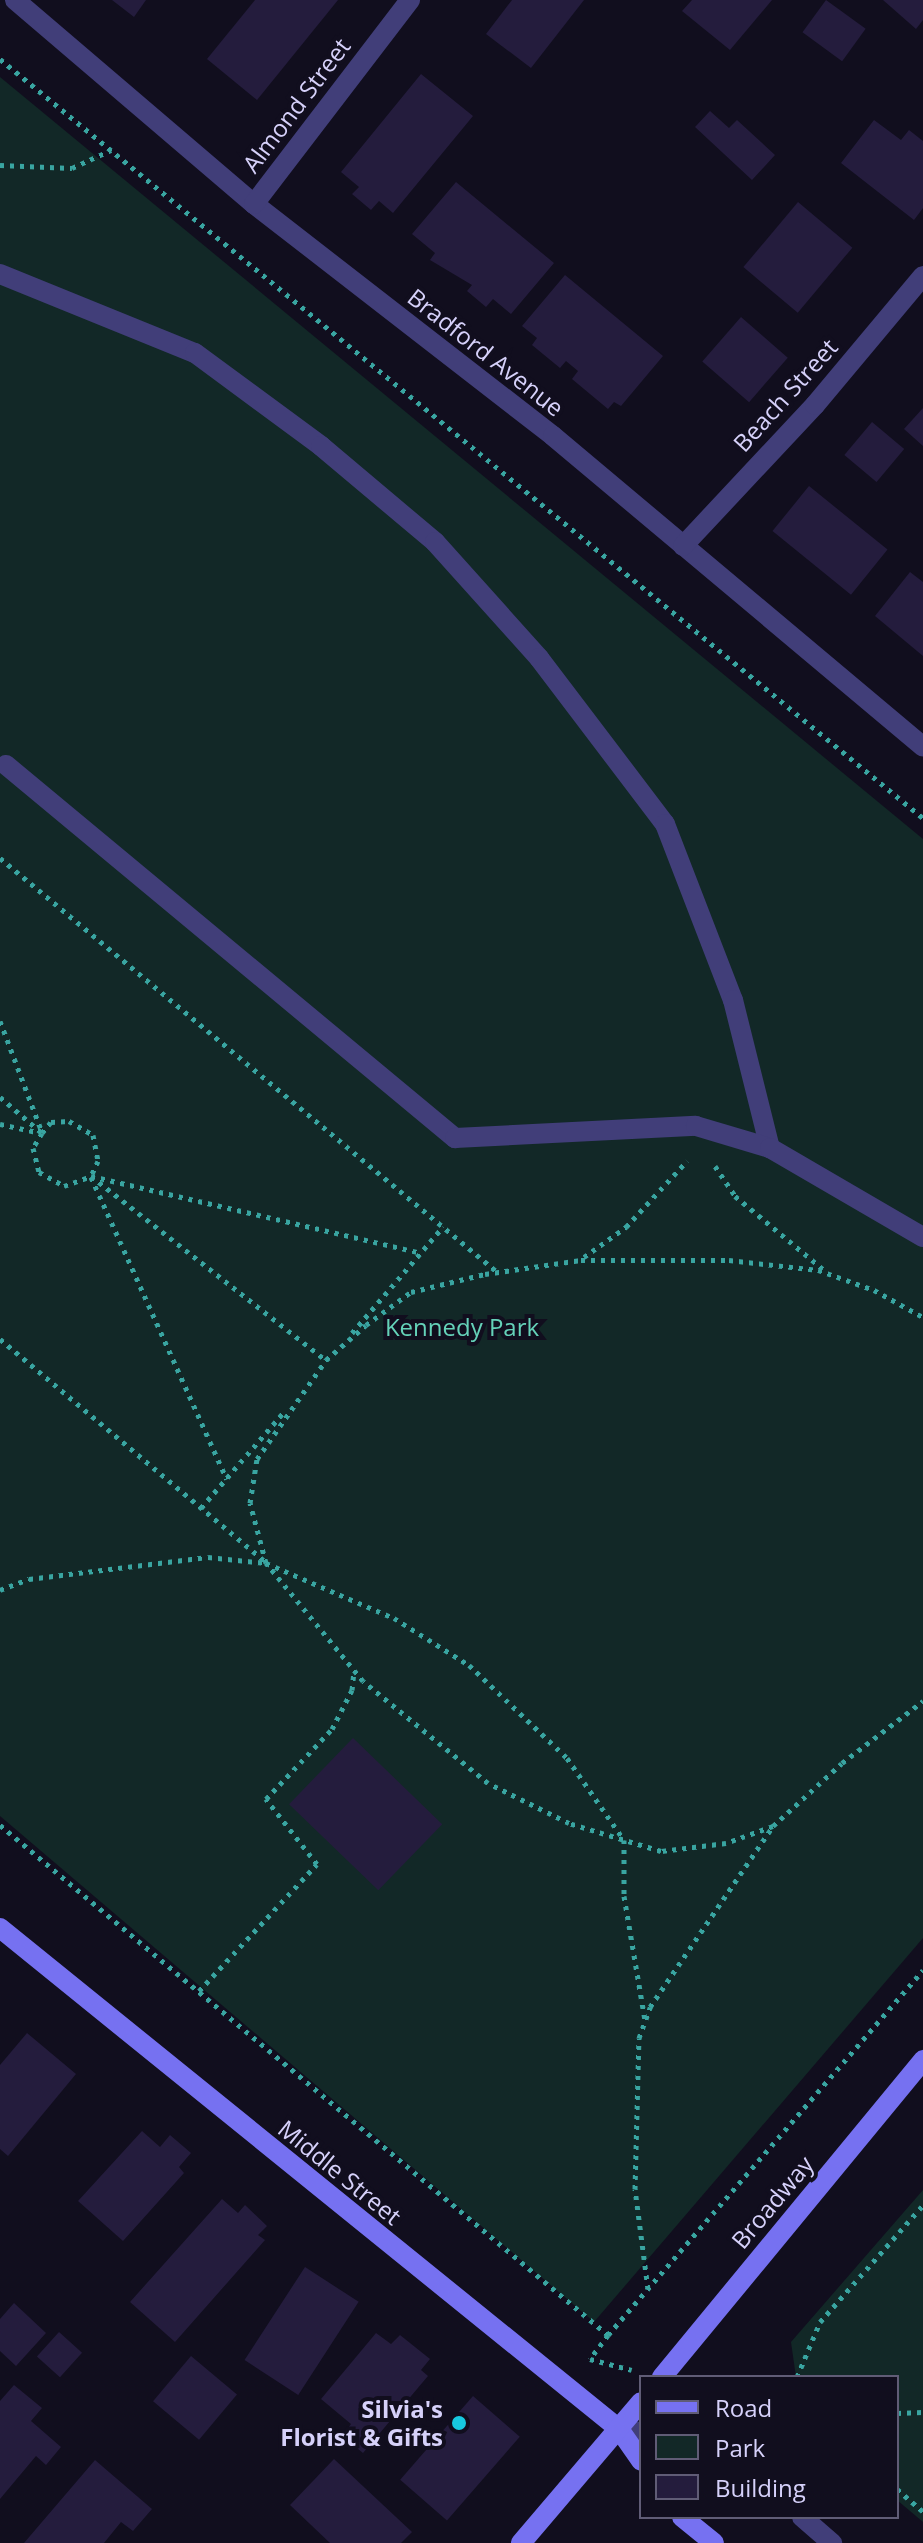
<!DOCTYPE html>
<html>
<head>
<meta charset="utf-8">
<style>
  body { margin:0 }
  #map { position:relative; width:923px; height:2543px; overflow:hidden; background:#110e1e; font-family:"Open Sans",sans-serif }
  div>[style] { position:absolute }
  .green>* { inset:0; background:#122827 }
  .building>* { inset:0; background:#241c3d; transform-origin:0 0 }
  .path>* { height:5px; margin-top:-2.5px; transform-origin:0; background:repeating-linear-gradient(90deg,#39a5a1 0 4px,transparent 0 10px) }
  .lane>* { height:20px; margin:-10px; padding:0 10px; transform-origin:10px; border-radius:10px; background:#413e79 }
  .street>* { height:20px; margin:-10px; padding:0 10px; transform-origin:10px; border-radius:10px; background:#413e79 }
  .secondary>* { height:20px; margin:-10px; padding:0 10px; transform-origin:10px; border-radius:10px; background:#7671f1 }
  .dots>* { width:22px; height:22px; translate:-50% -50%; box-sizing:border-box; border:4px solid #110e1e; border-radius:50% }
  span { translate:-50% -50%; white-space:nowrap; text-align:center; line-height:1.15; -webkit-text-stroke:8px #110e1e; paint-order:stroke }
  .street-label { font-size:24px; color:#d6d1fa }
  .park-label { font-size:24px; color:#65d2b9 }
  .poi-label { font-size:24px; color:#d6d1fa; font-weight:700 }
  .right { translate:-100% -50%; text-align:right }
  .legend { position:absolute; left:639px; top:2375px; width:260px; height:144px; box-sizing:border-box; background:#110e1e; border:2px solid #605c76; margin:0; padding:10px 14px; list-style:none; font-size:24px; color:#d6d1fa }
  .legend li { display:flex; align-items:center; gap:16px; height:40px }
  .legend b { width:40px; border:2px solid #605c76 }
</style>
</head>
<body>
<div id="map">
  <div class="green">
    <div style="clip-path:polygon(0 77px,923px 839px,923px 1938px,594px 2322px,0 1816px)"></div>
    <div style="clip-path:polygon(923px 2190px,923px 2522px,897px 2500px,897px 2377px,796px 2377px,791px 2342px)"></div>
  </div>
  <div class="building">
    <div style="clip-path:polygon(112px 0,146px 0,134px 17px)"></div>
    <div style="clip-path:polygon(255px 0,338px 0,257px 100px,207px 59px)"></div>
    <div style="clip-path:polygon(512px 0,584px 0,531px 68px,486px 34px)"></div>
    <div style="clip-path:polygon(692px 0,772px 0,730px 50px,682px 11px)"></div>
    <div style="left:826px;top:0;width:49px;height:40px;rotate:36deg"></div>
    <div style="clip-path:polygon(883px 0,923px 0,923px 20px,916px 29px)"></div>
    <div style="clip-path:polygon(421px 74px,473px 116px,393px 213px,379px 201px,371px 210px,352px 194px,359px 187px,341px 172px)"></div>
    <div style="clip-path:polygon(710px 111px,729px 128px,737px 120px,775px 155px,752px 180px,695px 127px)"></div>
    <div style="clip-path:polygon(874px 120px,901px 140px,909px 130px,923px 141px,923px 208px,914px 220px,841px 163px)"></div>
    <div style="clip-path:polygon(456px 182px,554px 263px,511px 314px,493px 299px,486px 307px,467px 291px,472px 285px,430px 260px,435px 253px,412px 234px)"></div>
    <div style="left:798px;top:202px;width:71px;height:85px;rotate:40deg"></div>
    <div style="clip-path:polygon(565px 275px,663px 356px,621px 406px,614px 402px,608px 409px,572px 379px,578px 371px,566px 361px,560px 368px,532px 345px,537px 338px,522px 326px)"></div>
    <div style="left:741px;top:317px;width:62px;height:59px;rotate:41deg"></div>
    <div style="clip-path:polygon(923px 408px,923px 446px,904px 429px)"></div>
    <div style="left:872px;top:422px;width:42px;height:43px;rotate:40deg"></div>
    <div style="left:809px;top:486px;width:101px;height:58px;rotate:39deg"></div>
    <div style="clip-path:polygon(910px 572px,923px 582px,923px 656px,875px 616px)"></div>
    <div style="left:353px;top:1738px;width:124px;height:92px;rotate:44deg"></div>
    <div style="clip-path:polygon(27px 2033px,76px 2074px,8px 2156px,0 2149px,0 2065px)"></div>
    <div style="clip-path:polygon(142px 2131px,160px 2147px,170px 2135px,191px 2153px,179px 2167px,184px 2173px,123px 2241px,78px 2201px)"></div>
    <div style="clip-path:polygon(222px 2199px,238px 2213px,245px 2205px,267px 2226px,258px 2235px,265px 2240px,175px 2342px,130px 2302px)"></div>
    <div style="left:305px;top:2267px;width:64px;height:111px;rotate:33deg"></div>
    <div style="clip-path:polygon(14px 2303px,46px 2333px,16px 2366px,0 2351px,0 2319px)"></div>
    <div style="left:59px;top:2332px;width:31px;height:33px;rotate:42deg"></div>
    <div style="clip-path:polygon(376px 2333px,391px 2344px,400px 2335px,430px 2359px,421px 2370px,428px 2376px,363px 2453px,342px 2436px,351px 2424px,321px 2399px)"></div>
    <div style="left:191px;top:2356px;width:60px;height:59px;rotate:40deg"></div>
    <div style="clip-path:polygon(14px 2385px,42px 2408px,31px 2421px,61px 2447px,46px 2465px,36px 2456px,0 2499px,0 2401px)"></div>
    <div style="left:473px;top:2396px;width:62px;height:111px;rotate:41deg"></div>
    <div style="clip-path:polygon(334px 2459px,412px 2532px,401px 2543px,330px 2543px,290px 2505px)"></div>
    <div style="clip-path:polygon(95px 2460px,152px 2509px,133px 2531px,121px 2522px,104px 2543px,24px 2543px)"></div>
  </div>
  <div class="path">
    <div style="left:0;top:59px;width:1195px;rotate:39.43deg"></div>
    <div style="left:0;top:165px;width:72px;rotate:2.4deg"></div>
    <div style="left:72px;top:168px;width:43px;rotate:-24.8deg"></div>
    <div style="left:0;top:858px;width:645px;rotate:39.78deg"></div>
    <div style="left:0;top:1021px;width:119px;rotate:69.3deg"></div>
    <div style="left:0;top:1097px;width:55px;rotate:40.6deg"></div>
    <div style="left:42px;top:1133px;width:14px;rotate:-51deg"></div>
    <div style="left:51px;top:1122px;width:18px;rotate:-3deg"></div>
    <div style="left:69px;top:1121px;width:28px;rotate:30deg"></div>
    <div style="left:93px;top:1135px;width:26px;rotate:79deg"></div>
    <div style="left:98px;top:1161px;width:17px;rotate:115deg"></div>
    <div style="left:91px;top:1176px;width:298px;rotate:38.1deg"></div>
    <div style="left:0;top:1124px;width:42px;rotate:12.4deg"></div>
    <div style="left:42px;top:1133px;width:17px;rotate:121deg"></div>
    <div style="left:33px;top:1148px;width:25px;rotate:76deg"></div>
    <div style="left:39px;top:1172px;width:29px;rotate:29deg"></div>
    <div style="left:64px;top:1186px;width:29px;rotate:-20deg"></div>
    <div style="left:91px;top:1176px;width:339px;rotate:13.1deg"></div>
    <div style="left:715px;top:1166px;width:36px;rotate:56deg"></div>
    <div style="left:735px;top:1196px;width:114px;rotate:39.7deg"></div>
    <div style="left:91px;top:1177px;width:331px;rotate:65.8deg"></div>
    <div style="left:584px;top:1257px;width:52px;rotate:-35.5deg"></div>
    <div style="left:626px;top:1227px;width:90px;rotate:-47.3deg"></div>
    <div style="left:352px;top:1333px;width:140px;rotate:-49.4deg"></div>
    <div style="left:0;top:1339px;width:347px;rotate:40deg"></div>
    <div style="left:201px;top:1508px;width:125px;rotate:-49.2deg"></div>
    <div style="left:0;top:1590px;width:31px;rotate:-21deg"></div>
    <div style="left:29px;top:1579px;width:180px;rotate:-7deg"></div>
    <div style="left:208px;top:1557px;width:58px;rotate:5.9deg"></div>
    <div style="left:266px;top:1563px;width:139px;rotate:23.3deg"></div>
    <div style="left:394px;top:1618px;width:89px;rotate:32.1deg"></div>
    <div style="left:469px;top:1665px;width:135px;rotate:43.5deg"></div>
    <div style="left:567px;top:1758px;width:100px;rotate:55.2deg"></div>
    <div style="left:624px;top:1840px;width:56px;rotate:90deg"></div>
    <div style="left:624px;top:1896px;width:126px;rotate:80.4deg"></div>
    <div style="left:0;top:1825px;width:794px;rotate:39.99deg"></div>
    <div style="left:608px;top:2335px;width:30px;rotate:127deg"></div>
    <div style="left:590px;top:2359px;width:43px;rotate:14.7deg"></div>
    <div style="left:773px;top:1826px;width:50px;rotate:160.1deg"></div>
    <div style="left:726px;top:1843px;width:65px;rotate:173deg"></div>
    <div style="left:661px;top:1851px;width:96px;rotate:-163.1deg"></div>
    <div style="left:569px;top:1823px;width:90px;rotate:-153.7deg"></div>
    <div style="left:488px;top:1783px;width:161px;rotate:-140.8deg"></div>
    <div style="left:363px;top:1681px;width:153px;rotate:-129.4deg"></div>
    <div style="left:266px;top:1563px;width:62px;rotate:-104.9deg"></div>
    <div style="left:250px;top:1503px;width:45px;rotate:-81deg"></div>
    <div style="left:257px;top:1459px;width:121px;rotate:-55.1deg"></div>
    <div style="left:326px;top:1360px;width:53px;rotate:-41.2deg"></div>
    <div style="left:366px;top:1325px;width:56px;rotate:-36.3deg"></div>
    <div style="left:411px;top:1292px;width:76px;rotate:-13.7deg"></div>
    <div style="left:485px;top:1274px;width:97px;rotate:-8.3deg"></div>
    <div style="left:581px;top:1260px;width:148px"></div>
    <div style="left:729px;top:1260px;width:90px;rotate:6.4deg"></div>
    <div style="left:818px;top:1270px;width:59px;rotate:19.7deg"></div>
    <div style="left:874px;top:1290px;width:56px;rotate:28.9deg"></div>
    <div style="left:199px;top:1991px;width:173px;rotate:-47.1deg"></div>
    <div style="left:317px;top:1864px;width:83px;rotate:-128.1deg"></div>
    <div style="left:266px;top:1799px;width:96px;rotate:-46.7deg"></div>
    <div style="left:332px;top:1729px;width:44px;rotate:-62.9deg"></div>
    <div style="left:352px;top:1690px;width:18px;rotate:-84deg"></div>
    <div style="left:648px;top:2289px;width:101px;rotate:-97.4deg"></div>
    <div style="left:635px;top:2189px;width:151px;rotate:-88.5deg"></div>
    <div style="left:639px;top:2038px;width:33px;rotate:-70deg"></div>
    <div style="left:650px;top:2007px;width:219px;rotate:-55.8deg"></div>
    <div style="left:773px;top:1826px;width:93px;rotate:-42.4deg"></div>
    <div style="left:842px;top:1763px;width:102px;rotate:-37.4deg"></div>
    <div style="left:608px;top:2335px;width:482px;rotate:-49.2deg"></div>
    <div style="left:797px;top:2377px;width:60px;rotate:-67.3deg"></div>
    <div style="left:820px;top:2322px;width:156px;rotate:-48.6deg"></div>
    <div style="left:897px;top:2413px;width:26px;rotate:-2deg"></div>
    <div style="left:897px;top:2489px;width:35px;rotate:41deg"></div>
  </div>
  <div class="lane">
    <div style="left:0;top:274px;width:210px;rotate:22.1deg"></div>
    <div style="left:195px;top:353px;width:157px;rotate:36.4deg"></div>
    <div style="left:321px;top:446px;width:149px;rotate:40.1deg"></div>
    <div style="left:435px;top:542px;width:156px;rotate:48.1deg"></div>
    <div style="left:539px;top:658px;width:208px;rotate:52.8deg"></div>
    <div style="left:665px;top:824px;width:189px;rotate:68.9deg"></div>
    <div style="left:733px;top:1000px;width:153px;rotate:76deg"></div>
    <div style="left:6px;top:765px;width:584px;rotate:39.72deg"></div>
    <div style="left:455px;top:1138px;width:241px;rotate:-2.9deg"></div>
    <div style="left:696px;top:1126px;width:77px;rotate:16.6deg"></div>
    <div style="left:770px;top:1148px;width:177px;rotate:30.2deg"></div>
    <div style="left:619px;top:2429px;width:22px;rotate:8deg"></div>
    <div style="left:802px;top:2517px;width:40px;rotate:41deg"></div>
  </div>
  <div class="street">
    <div style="left:15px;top:0;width:314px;rotate:40.5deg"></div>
    <div style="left:254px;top:204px;width:378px;rotate:37.8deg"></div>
    <div style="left:553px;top:436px;width:483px;rotate:40deg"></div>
    <div style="left:254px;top:204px;width:257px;rotate:-52.6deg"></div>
    <div style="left:683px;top:546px;width:193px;rotate:-46.9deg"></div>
    <div style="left:815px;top:405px;width:168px;rotate:-50.1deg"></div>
  </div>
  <div class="secondary">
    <div style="left:0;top:1928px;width:796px;rotate:38.99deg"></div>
    <div style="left:619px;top:2429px;width:39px;rotate:55deg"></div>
    <div style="left:662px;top:2377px;width:411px;rotate:-50.5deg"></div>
    <div style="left:682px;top:2517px;width:41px;rotate:39.1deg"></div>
    <div style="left:521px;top:2543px;width:185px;rotate:-49.6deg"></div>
  </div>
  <div class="dots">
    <div style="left:459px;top:2423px;background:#17c9e0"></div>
  </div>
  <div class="street-label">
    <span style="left:296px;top:105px;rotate:-53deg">Almond Street</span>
    <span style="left:486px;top:352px;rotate:38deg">Bradford Avenue</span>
    <span style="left:785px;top:395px;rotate:-48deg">Beach Street</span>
    <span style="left:340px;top:2172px;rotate:39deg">Middle Street</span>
    <span style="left:772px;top:2202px;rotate:-50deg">Broadway</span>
  </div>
  <div class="park-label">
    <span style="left:462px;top:1327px">Kennedy Park</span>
  </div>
  <div class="poi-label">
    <span class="right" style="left:443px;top:2423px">Silvia's<br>Florist &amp; Gifts</span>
  </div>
  <ul class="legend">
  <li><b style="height:10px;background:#7671f1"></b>Road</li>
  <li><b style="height:22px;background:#122827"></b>Park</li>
  <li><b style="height:22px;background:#241c3d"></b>Building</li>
  </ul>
</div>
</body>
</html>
